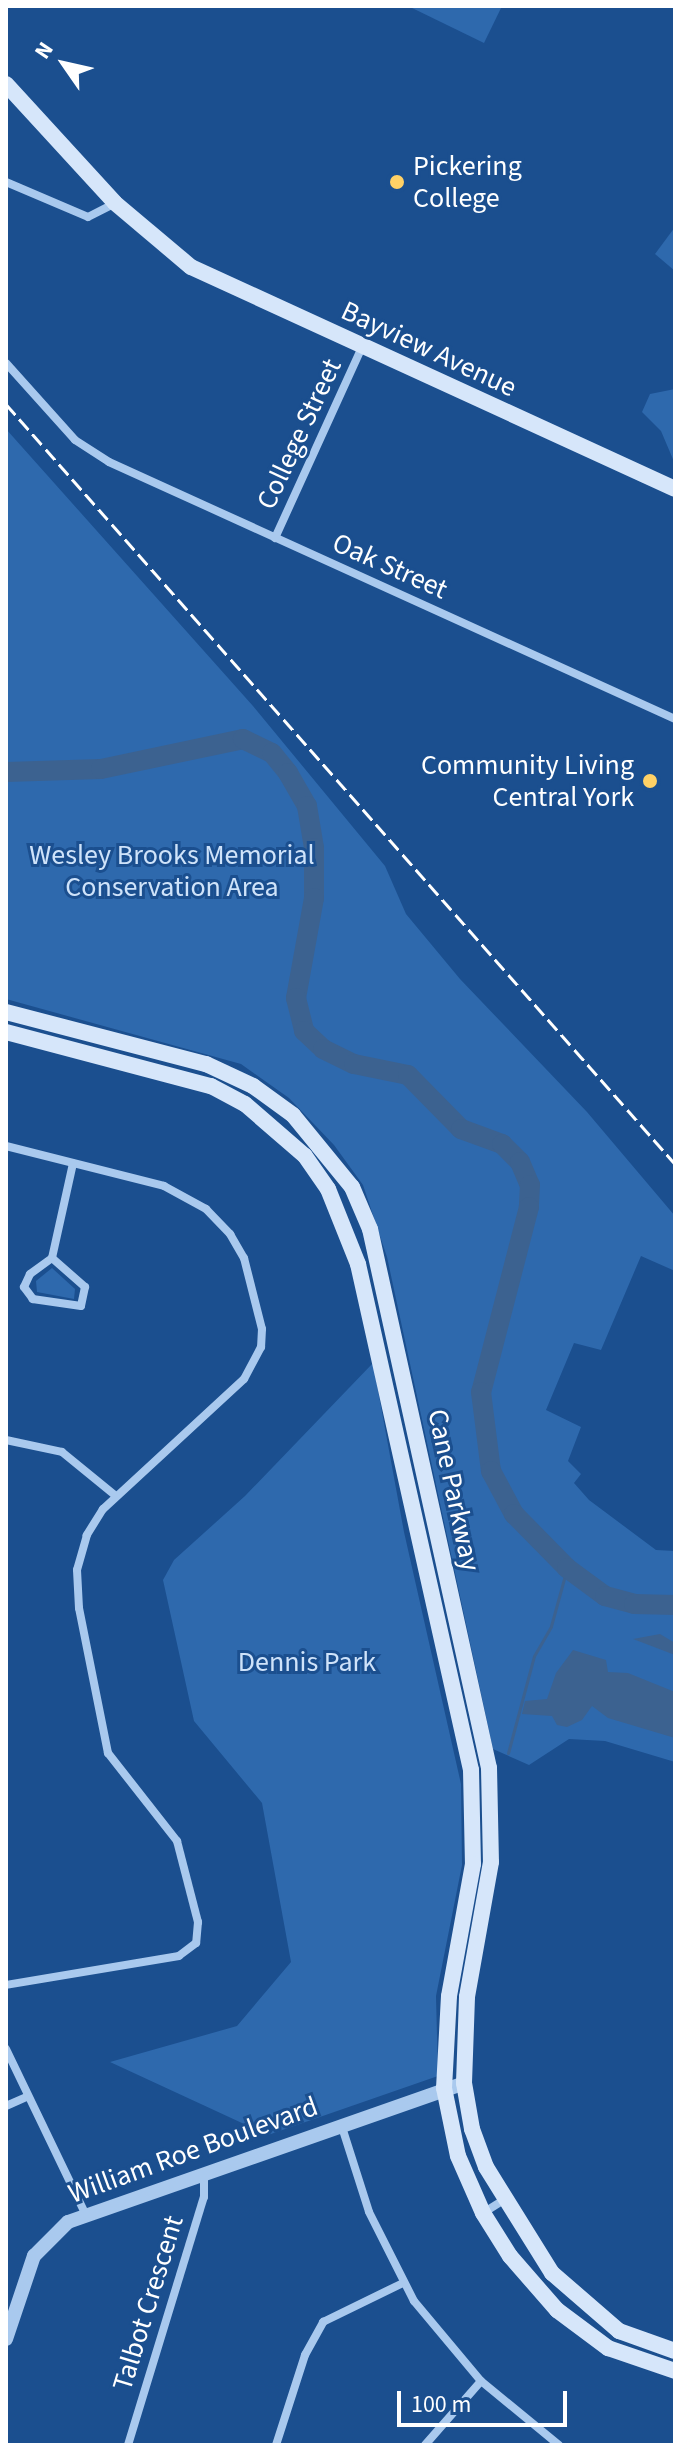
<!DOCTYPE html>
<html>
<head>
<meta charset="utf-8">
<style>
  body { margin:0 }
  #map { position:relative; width:681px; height:2451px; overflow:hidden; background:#1b4f8f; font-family:"Source Sans 3",sans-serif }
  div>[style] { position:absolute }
  .green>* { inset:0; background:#2e69ad }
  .water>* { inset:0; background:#3c6290 }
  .stream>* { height:3px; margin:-1.5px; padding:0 1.5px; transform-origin:1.5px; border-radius:1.5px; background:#3c6290 }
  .river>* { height:20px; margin:-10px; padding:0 10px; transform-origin:10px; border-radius:10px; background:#3c6290 }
  .minor>* { height:8px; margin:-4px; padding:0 4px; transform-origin:4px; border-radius:4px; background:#a9c9ee }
  .tertiary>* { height:14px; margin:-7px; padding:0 7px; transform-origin:7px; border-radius:7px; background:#a9c9ee }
  .secondary>* { height:16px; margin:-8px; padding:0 8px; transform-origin:8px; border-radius:8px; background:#d6e6fa }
  .rail>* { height:3px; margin-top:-1.5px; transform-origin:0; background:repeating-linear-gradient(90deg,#fff 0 14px,transparent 0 20px) }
  .dots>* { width:22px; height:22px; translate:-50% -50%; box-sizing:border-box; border:4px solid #1b4f8f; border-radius:50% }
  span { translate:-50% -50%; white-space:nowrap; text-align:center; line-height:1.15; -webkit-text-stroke:6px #1b4f8f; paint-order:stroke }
  .poi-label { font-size:28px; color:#fff }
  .left { translate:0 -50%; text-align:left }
  .right { translate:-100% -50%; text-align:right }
  .street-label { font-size:28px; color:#fff }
  .park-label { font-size:28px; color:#cfe3fa }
  .frame { position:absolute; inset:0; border:8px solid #fff; pointer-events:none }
  .north { position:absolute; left:24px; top:24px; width:80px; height:80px; -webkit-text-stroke:6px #1b4f8f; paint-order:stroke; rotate:304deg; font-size:22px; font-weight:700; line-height:32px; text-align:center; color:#fff }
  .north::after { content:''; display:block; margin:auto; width:28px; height:36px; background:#fff; clip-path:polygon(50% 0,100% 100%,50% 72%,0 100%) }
  .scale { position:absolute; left:397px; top:2391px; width:170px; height:36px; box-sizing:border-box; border:4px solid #fff; border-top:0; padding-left:10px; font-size:24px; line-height:28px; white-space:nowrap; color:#fff; -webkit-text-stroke:6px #1b4f8f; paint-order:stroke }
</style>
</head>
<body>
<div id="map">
  <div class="green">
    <div style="clip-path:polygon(408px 6px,502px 6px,484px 43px)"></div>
    <div style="clip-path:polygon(675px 227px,675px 271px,655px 254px)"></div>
    <div style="clip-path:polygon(675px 389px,675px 464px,661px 431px,642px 412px,650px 394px)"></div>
    <div style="clip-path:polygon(6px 429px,253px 706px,385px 866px,406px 914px,460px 979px,587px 1112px,675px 1216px,675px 1271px,641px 1256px,601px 1350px,574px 1343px,546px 1410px,581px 1427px,568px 1461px,581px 1474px,574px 1483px,589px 1500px,656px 1550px,675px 1551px,675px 1762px,605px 1741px,569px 1739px,529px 1765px,493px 1749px,387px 1257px,363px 1185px,334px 1145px,289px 1098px,241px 1064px,6px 999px)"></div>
    <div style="clip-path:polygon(52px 1268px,75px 1289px,74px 1299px,37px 1292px,36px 1281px)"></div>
    <div style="clip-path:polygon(373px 1363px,404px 1532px,461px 1784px,462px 1865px,436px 1996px,438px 2076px,268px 2135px,110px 2062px,237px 2026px,291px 1962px,262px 1803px,194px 1721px,163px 1580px,174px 1560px,245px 1496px)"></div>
  </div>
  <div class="water">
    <div style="clip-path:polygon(660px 1634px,675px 1643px,675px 1655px,633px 1639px)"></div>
    <div style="clip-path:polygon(573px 1650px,606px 1660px,608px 1672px,628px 1673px,675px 1692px,675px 1738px,608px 1718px,592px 1706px,582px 1720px,567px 1727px,557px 1725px,552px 1716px,522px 1714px,525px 1701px,547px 1699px,556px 1673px)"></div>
  </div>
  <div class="stream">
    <div style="left:508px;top:1753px;width:100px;rotate:-75deg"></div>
    <div style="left:534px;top:1656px;width:34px;rotate:-60deg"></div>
    <div style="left:551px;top:1626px;width:60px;rotate:-74.6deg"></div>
  </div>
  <div class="river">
    <div style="left:6px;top:772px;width:95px;rotate:-1.8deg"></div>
    <div style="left:101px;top:769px;width:145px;rotate:-11.9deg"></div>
    <div style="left:243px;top:739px;width:32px;rotate:26deg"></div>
    <div style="left:272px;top:753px;width:26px;rotate:51deg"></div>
    <div style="left:288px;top:773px;width:38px;rotate:60deg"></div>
    <div style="left:307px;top:806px;width:43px;rotate:80.5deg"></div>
    <div style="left:314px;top:848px;width:50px;rotate:90deg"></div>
    <div style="left:314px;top:898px;width:102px;rotate:100.2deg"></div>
    <div style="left:296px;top:998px;width:34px;rotate:76deg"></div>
    <div style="left:304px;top:1031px;width:26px;rotate:43deg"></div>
    <div style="left:323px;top:1049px;width:34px;rotate:26deg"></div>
    <div style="left:354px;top:1064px;width:55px;rotate:11.5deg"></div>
    <div style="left:408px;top:1075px;width:76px;rotate:45.5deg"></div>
    <div style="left:461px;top:1129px;width:44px;rotate:20.1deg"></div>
    <div style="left:502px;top:1144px;width:25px;rotate:45deg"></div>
    <div style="left:520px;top:1162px;width:25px;rotate:67deg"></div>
    <div style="left:530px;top:1185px;width:22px;rotate:93deg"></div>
    <div style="left:529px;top:1207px;width:191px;rotate:104.5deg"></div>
    <div style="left:481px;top:1392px;width:80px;rotate:82.8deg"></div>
    <div style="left:491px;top:1471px;width:49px;rotate:61.9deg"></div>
    <div style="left:514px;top:1514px;width:76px;rotate:45.5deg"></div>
    <div style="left:567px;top:1568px;width:47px;rotate:36.4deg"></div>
    <div style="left:605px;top:1596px;width:30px;rotate:15deg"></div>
    <div style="left:634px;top:1604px;width:41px;rotate:1.4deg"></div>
  </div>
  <div class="minor">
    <div style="left:6px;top:182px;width:89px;rotate:23.1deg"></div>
    <div style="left:88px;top:217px;width:30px;rotate:-27deg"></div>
    <div style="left:6px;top:363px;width:103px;rotate:48.1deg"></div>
    <div style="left:75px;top:440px;width:40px;rotate:32.9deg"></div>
    <div style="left:109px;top:462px;width:622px;rotate:24.42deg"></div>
    <div style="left:275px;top:538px;width:210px;rotate:-65.5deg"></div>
    <div style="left:6px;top:1146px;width:163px;rotate:14.2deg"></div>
    <div style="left:164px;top:1186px;width:48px;rotate:28.7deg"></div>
    <div style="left:206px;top:1209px;width:35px;rotate:46deg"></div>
    <div style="left:230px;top:1234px;width:28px;rotate:60deg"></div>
    <div style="left:244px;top:1258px;width:73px;rotate:75.8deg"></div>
    <div style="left:262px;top:1329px;width:18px;rotate:93deg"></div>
    <div style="left:261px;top:1347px;width:36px;rotate:118deg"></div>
    <div style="left:244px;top:1379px;width:192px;rotate:137.3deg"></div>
    <div style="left:103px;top:1509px;width:31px;rotate:122deg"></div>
    <div style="left:87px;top:1535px;width:36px;rotate:106deg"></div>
    <div style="left:77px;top:1570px;width:38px;rotate:87deg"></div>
    <div style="left:79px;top:1608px;width:148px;rotate:78.7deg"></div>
    <div style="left:108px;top:1753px;width:112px;rotate:51.9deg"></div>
    <div style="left:177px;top:1841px;width:84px;rotate:75.5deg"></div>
    <div style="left:198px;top:1922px;width:21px;rotate:95deg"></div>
    <div style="left:196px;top:1943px;width:21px;rotate:143deg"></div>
    <div style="left:179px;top:1956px;width:175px;rotate:170.5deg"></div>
    <div style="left:52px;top:1258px;width:44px;rotate:41.3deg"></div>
    <div style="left:85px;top:1287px;width:19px;rotate:102deg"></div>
    <div style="left:81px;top:1306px;width:49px;rotate:-171.7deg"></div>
    <div style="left:33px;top:1299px;width:15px;rotate:-127deg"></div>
    <div style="left:24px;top:1287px;width:14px;rotate:-65deg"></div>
    <div style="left:30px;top:1274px;width:27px;rotate:-36deg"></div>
    <div style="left:52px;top:1258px;width:97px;rotate:-77.5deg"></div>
    <div style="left:6px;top:1440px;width:57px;rotate:12.1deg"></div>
    <div style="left:62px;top:1452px;width:70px;rotate:39.2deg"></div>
    <div style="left:6px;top:2049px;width:182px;rotate:64.3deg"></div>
    <div style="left:6px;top:2106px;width:22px;rotate:-24deg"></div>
    <div style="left:341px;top:2124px;width:92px;rotate:72.3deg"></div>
    <div style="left:369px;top:2212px;width:100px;rotate:63.2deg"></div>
    <div style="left:414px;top:2301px;width:104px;rotate:50.1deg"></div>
    <div style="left:481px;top:2381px;width:101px;rotate:39.4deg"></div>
    <div style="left:483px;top:2213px;width:26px;rotate:-32deg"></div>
    <div style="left:128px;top:2445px;width:259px;rotate:-73deg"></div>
    <div style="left:204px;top:2197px;width:23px;rotate:-90deg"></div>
    <div style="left:276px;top:2445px;width:95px;rotate:-72.1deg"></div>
    <div style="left:305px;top:2355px;width:38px;rotate:-61deg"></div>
    <div style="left:323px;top:2322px;width:89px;rotate:-26deg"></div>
    <div style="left:425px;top:2445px;width:85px;rotate:-48.8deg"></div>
  </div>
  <div class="tertiary">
    <div style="left:6px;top:2339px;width:88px;rotate:-71.4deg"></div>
    <div style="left:34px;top:2256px;width:48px;rotate:-45deg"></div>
    <div style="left:68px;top:2222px;width:420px;rotate:-19.3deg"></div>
  </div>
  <div class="secondary">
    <div style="left:6px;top:84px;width:161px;rotate:47.5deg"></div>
    <div style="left:115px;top:203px;width:99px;rotate:40.1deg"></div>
    <div style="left:191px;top:267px;width:532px;rotate:24.64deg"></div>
    <div style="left:6px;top:1012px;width:207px;rotate:14.6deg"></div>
    <div style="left:206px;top:1064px;width:52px;rotate:25.1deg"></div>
    <div style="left:253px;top:1086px;width:49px;rotate:35.9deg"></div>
    <div style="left:293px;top:1115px;width:93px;rotate:50.7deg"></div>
    <div style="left:352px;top:1187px;width:46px;rotate:66.8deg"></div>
    <div style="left:370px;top:1229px;width:552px;rotate:77.55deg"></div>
    <div style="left:489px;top:1768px;width:94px;rotate:88.8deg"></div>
    <div style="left:491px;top:1862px;width:137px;rotate:100.1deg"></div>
    <div style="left:467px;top:1997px;width:86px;rotate:92deg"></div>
    <div style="left:464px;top:2083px;width:47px;rotate:80.1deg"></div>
    <div style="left:472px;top:2129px;width:40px;rotate:69.8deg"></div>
    <div style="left:486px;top:2167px;width:125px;rotate:58.1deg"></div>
    <div style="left:552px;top:2273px;width:89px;rotate:40.9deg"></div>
    <div style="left:619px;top:2331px;width:59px;rotate:19.7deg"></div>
    <div style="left:6px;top:1032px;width:212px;rotate:14.8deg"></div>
    <div style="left:211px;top:1086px;width:38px;rotate:28deg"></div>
    <div style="left:245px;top:1104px;width:79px;rotate:40.9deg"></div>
    <div style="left:305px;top:1156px;width:40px;rotate:55.1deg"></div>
    <div style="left:328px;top:1189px;width:81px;rotate:68.2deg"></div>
    <div style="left:358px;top:1264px;width:518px;rotate:77.41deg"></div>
    <div style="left:471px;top:1770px;width:94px;rotate:88.8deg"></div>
    <div style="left:473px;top:1864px;width:134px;rotate:100.3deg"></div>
    <div style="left:449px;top:1996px;width:92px;rotate:93.1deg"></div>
    <div style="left:444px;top:2088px;width:69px;rotate:78.4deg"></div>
    <div style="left:458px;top:2156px;width:62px;rotate:66.3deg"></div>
    <div style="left:483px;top:2213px;width:51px;rotate:57.9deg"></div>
    <div style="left:510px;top:2256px;width:72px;rotate:49deg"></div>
    <div style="left:557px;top:2310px;width:64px;rotate:36.7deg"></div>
    <div style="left:608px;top:2348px;width:71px;rotate:18.9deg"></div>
  </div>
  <div class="rail">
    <div style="left:6px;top:404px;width:1013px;rotate:48.64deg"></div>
  </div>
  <div class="dots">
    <div style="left:397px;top:182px;background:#ffd166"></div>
    <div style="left:650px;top:781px;background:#ffd166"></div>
  </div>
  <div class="poi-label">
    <span class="left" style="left:413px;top:182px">Pickering<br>College</span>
    <span class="right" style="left:634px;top:781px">Community Living<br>Central York</span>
  </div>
  <div class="street-label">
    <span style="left:429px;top:349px;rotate:25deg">Bayview Avenue</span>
    <span style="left:299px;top:434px;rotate:-65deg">College Street</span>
    <span style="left:390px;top:566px;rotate:24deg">Oak Street</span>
    <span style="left:454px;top:1490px;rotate:78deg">Cane Parkway</span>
    <span style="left:193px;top:2150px;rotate:-20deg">William Roe Boulevard</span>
    <span style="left:148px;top:2303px;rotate:-73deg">Talbot Crescent</span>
  </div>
  <div class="park-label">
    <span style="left:172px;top:871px">Wesley Brooks Memorial<br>Conservation Area</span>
    <span style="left:307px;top:1662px">Dennis Park</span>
  </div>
  <div class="frame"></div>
  <div class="north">N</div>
  <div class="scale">100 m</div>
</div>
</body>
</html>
